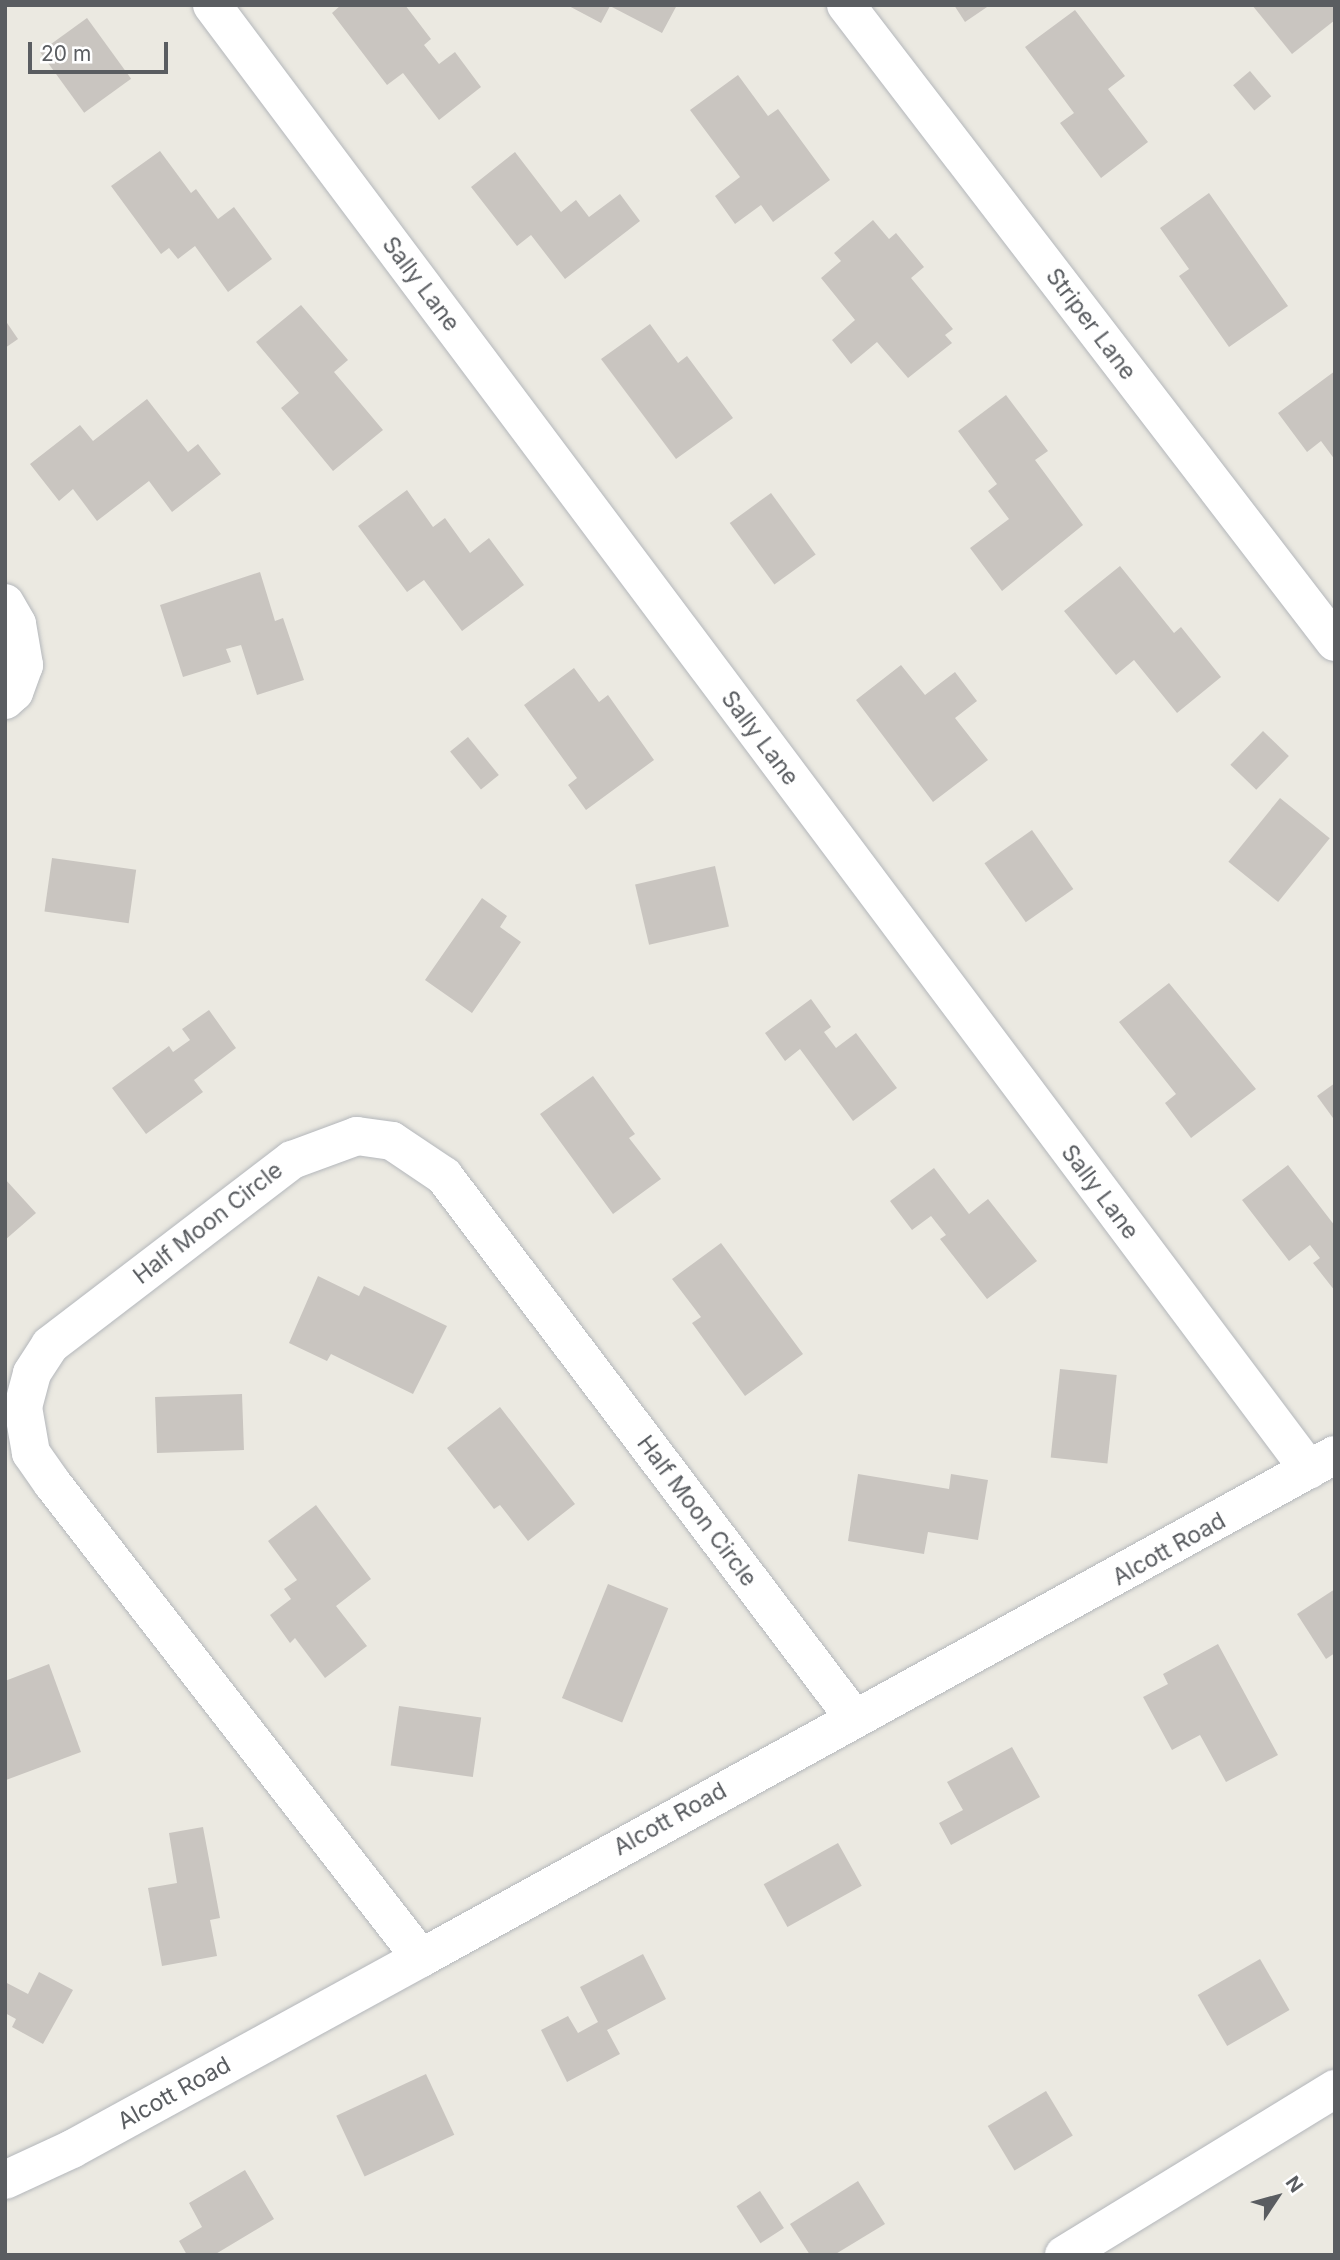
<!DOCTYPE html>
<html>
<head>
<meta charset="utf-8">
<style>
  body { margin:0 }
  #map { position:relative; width:1340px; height:2260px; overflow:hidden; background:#ebe9e1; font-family:Inter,sans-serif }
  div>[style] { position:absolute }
  .building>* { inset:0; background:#c9c5c0; transform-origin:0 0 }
  .roads { filter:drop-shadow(0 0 2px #b4b7bb) drop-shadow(0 0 2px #b4b7bb) }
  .minor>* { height:38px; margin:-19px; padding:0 19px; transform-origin:19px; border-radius:19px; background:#fff }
  .secondary>* { height:38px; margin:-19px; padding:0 19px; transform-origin:19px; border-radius:19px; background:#fff }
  span { translate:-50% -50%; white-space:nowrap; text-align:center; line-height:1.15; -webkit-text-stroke:5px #fff; paint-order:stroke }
  .street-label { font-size:23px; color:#5a5d61 }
  .frame { position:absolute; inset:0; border:7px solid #5a5d61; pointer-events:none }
  .north { position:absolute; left:1242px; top:2162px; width:70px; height:70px; -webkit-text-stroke:5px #fff; paint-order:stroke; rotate:54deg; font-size:19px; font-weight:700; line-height:28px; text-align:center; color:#5a5d61 }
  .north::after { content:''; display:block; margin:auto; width:24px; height:32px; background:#5a5d61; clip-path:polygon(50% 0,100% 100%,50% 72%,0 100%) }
  .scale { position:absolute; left:28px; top:42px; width:140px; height:32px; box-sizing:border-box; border:4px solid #5a5d61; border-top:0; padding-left:9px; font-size:21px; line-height:24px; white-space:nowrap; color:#5a5d61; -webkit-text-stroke:5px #fff; paint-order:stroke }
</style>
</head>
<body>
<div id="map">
  <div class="building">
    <div style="clip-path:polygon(341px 5px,405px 5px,431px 39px,424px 45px,439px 64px,455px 52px,481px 87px,439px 120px,403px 73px,387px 85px,332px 13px)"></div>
    <div style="clip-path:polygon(567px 5px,677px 5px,662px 33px,610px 6px,601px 23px)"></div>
    <div style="clip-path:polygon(954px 5px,990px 5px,965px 22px)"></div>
    <div style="clip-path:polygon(1252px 5px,1335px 5px,1335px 20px,1292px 54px)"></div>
    <div style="clip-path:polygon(1075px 10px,1125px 76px,1108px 89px,1148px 142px,1101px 178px,1060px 123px,1074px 113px,1025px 47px)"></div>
    <div style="left:87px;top:18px;width:75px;height:58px;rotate:54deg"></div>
    <div style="left:1250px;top:71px;width:33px;height:22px;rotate:50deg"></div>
    <div style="clip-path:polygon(738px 75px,768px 116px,778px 109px,830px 180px,773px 222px,761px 205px,735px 224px,715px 196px,740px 177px,690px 110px)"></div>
    <div style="clip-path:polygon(160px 151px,191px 193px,196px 189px,218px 219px,234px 207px,272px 259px,228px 292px,195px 246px,178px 259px,169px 248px,161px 254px,111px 186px)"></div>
    <div style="clip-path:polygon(515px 152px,561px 212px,576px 200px,589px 217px,620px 194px,640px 221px,565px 279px,531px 235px,517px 246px,471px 187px)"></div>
    <div style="clip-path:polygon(1209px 193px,1288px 306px,1229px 347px,1179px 276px,1189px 269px,1160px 228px)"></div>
    <div style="clip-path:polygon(873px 220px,889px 239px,896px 233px,924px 267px,911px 278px,953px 329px,945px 335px,952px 343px,908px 378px,877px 342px,851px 364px,832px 340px,855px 320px,821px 278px,841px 261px,834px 253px)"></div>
    <div style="clip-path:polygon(301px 305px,348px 360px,334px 372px,383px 430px,333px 471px,281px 408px,299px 393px,256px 342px)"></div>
    <div style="clip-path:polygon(5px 320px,18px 339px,5px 348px)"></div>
    <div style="clip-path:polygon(650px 324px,678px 363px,687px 356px,733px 418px,676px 459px,601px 359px)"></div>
    <div style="clip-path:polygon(1335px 371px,1335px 460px,1321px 441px,1307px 452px,1278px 413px)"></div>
    <div style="clip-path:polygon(1006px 395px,1048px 451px,1035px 460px,1083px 525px,1002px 591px,970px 548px,1009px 519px,988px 491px,997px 484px,958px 431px)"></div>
    <div style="clip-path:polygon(147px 399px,188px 452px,198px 444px,221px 474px,172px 512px,149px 481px,97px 521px,73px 489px,59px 501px,30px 464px,80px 425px,93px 441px)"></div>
    <div style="clip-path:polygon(407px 490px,433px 527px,445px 518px,470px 553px,489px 538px,524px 585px,462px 631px,424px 580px,407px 592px,358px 526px)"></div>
    <div style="left:771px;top:493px;width:76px;height:51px;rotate:54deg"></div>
    <div style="clip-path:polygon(1120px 566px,1174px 633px,1181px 627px,1221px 677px,1177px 713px,1134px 660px,1116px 675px,1064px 611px)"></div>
    <div style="clip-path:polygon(260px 572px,275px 621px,283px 618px,304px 680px,257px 695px,241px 645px,226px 649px,231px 662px,183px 677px,160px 605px)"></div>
    <div style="clip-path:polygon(901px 665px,925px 695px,955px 672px,977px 701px,955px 718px,988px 760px,933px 802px,856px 700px)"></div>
    <div style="clip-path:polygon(574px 668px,599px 702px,608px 695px,654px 760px,586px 810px,568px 785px,577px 778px,524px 705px)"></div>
    <div style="left:1263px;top:731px;width:36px;height:47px;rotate:44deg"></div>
    <div style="left:468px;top:737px;width:49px;height:23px;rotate:51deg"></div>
    <div style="left:1280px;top:798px;width:64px;height:82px;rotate:39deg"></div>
    <div style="left:1032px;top:830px;width:72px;height:58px;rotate:55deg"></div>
    <div style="left:52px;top:858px;width:85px;height:54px;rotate:8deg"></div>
    <div style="left:715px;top:866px;width:62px;height:82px;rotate:77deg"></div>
    <div style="clip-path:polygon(482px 898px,507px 916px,500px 927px,521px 942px,472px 1013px,425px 980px)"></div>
    <div style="clip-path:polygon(1169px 983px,1256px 1089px,1191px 1138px,1165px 1103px,1176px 1094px,1119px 1022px)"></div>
    <div style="clip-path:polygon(811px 999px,831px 1027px,824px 1032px,836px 1048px,856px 1033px,897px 1088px,853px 1121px,800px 1049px,785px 1061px,765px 1033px)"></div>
    <div style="clip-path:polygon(209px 1010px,236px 1048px,194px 1080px,203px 1092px,146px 1134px,112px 1088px,169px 1046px,173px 1052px,190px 1040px,182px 1029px)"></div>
    <div style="clip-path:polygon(593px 1076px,635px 1134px,629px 1138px,661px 1179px,613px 1214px,540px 1114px)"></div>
    <div style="clip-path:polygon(1335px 1083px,1335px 1116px,1333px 1118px,1317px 1096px)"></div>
    <div style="clip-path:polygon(1288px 1165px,1335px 1226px,1335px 1291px,1313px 1263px,1320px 1258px,1310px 1245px,1289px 1261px,1242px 1200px)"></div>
    <div style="clip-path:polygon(934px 1168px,969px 1214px,988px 1199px,1037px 1261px,987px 1299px,940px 1239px,946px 1235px,931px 1216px,912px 1230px,890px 1201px)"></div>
    <div style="clip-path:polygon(5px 1179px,36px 1213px,5px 1240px)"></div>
    <div style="clip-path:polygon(721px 1243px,803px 1354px,745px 1396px,692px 1323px,701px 1317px,672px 1279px)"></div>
    <div style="clip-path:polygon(318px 1276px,359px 1296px,364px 1286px,447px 1326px,413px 1394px,331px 1354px,327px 1361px,289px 1343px)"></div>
    <div style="left:1060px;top:1369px;width:57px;height:89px;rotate:6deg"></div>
    <div style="left:242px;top:1394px;width:56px;height:87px;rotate:88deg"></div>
    <div style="clip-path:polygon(500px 1407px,575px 1504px,528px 1541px,500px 1505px,494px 1509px,447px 1448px)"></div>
    <div style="clip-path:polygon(858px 1474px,949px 1489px,951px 1474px,988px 1480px,978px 1540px,928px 1532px,924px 1554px,848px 1541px)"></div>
    <div style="clip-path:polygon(316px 1505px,371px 1579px,336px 1606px,367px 1646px,325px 1678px,295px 1638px,290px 1643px,270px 1615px,291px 1599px,284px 1589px,297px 1580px,268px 1541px)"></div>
    <div style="left:608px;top:1584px;width:65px;height:123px;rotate:22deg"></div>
    <div style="clip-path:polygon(1335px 1589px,1335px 1653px,1326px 1659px,1297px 1614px)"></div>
    <div style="clip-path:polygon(1218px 1644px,1278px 1755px,1226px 1782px,1200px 1735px,1172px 1750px,1143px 1697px,1168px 1684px,1163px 1674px)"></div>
    <div style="clip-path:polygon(49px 1664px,81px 1752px,6px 1780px,5px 1681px)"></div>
    <div style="left:399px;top:1706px;width:83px;height:60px;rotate:8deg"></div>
    <div style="clip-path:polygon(1012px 1747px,1040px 1797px,951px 1845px,939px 1823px,963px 1810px,947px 1782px)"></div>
    <div style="clip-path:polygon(203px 1827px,220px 1918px,210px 1920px,217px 1956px,162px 1966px,148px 1888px,177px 1883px,169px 1833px)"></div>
    <div style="left:838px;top:1843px;width:49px;height:85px;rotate:61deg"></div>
    <div style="clip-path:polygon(643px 1954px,666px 1999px,607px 2030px,620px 2054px,567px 2082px,541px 2030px,568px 2016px,578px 2033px,598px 2022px,580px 1987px)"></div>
    <div style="left:1260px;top:1959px;width:59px;height:72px;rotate:60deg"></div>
    <div style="clip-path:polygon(39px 1972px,73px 1990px,43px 2044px,12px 2027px,16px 2019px,5px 2013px,5px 1982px,28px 1994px)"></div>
    <div style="left:426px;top:2074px;width:67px;height:99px;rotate:65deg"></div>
    <div style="left:1046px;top:2091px;width:52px;height:68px;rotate:59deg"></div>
    <div style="clip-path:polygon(245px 2170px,274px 2219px,214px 2255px,187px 2255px,179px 2241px,202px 2227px,189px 2203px)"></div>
    <div style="clip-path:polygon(858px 2181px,885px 2224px,834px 2255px,810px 2255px,790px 2224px)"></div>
    <div style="left:760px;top:2191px;width:44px;height:28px;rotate:57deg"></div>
  </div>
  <div class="roads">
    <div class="minor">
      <div style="left:212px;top:5px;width:1830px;rotate:53.17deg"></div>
      <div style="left:846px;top:5px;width:803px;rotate:52.49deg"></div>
      <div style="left:5px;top:603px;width:24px;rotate:60deg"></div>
      <div style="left:17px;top:624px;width:42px;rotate:80.3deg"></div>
      <div style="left:24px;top:665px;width:29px;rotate:110deg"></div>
      <div style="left:14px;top:692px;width:12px;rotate:138deg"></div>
      <div style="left:421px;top:1958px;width:601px;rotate:-127.84deg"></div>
      <div style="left:52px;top:1483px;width:37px;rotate:-125deg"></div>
      <div style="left:31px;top:1453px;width:47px;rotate:-99.9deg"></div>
      <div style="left:23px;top:1407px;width:35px;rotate:-75deg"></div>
      <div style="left:32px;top:1373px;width:33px;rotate:-57deg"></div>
      <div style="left:50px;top:1345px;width:305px;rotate:-37.4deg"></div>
      <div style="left:292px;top:1160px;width:69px;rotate:-20.3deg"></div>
      <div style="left:357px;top:1136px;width:35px;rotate:8deg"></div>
      <div style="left:392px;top:1141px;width:63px;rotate:33.9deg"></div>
      <div style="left:444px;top:1176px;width:680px;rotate:52.89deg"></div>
      <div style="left:5px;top:2180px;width:74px;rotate:-24.8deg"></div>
      <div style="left:72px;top:2149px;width:398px;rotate:-28.7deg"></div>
      <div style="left:421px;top:1958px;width:1043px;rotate:-28.83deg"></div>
    </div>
    <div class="secondary">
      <div style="left:1064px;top:2255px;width:318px;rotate:-31.5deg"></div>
    </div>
  </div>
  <div class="street-label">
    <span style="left:421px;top:284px;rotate:53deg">Sally Lane</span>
    <span style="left:1091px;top:324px;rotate:53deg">Striper Lane</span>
    <span style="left:760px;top:738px;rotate:53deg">Sally Lane</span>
    <span style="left:1100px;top:1192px;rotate:53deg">Sally Lane</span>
    <span style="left:208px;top:1223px;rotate:-38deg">Half Moon Circle</span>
    <span style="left:697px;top:1511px;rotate:53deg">Half Moon Circle</span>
    <span style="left:1169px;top:1549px;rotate:-29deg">Alcott Road</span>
    <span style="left:670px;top:1819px;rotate:-29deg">Alcott Road</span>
    <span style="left:174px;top:2093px;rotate:-29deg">Alcott Road</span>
  </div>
  <div class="frame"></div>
  <div class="north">N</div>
  <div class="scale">20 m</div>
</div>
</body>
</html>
